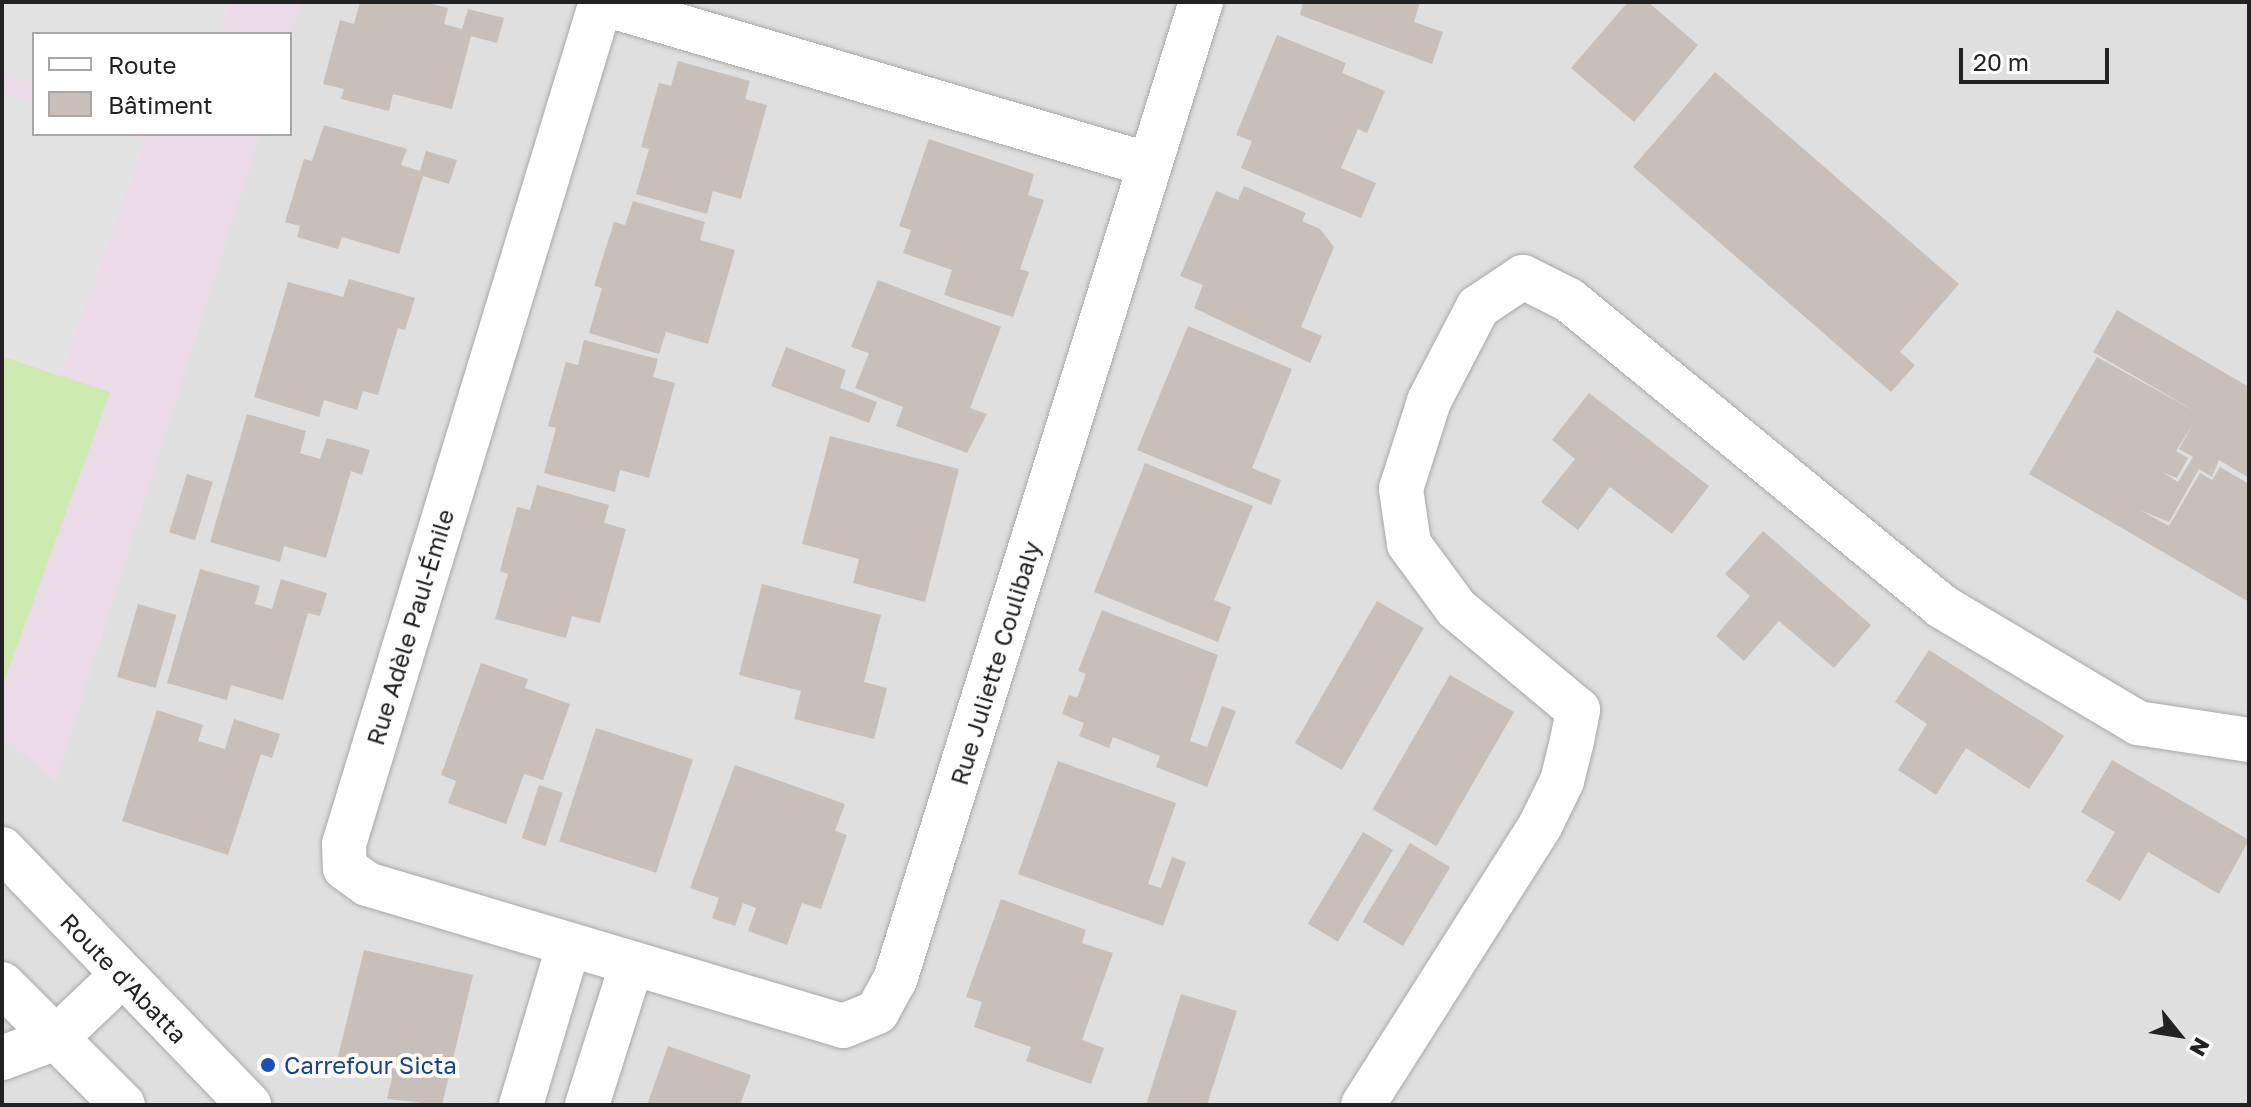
<!DOCTYPE html>
<html>
<head>
<meta charset="utf-8">
<style>
  body { margin:0 }
  #map { position:relative; width:2251px; height:1107px; overflow:hidden; background:#f2efe9; font-family:"Golos Text",sans-serif }
  div>[style] { position:absolute }
  .residential>* { inset:0; background:#e0dfdf }
  .industrial>* { inset:0; background:#ebdbe8 }
  .grass>* { inset:0; background:#cdebb0 }
  .parking>* { inset:0; background:#e2e2e2 }
  .building>* { inset:0; background:#c7bfb8; transform-origin:0 0 }
  .roads { filter:drop-shadow(0 0 2px #a9a9a9) drop-shadow(0 0 2px #a9a9a9) }
  .minor>* { height:44px; margin:-22px; padding:0 22px; transform-origin:22px; border-radius:22px; background:#fff }
  .dots>* { width:22px; height:22px; translate:-50% -50%; box-sizing:border-box; border:4px solid #fff; border-radius:50% }
  span { translate:-50% -50%; white-space:nowrap; text-align:center; line-height:1.15; -webkit-text-stroke:8px #fff; paint-order:stroke }
  .street-label { font-size:24px; color:#222 }
  .transit-label { font-size:24px; color:#164399 }
  .left { translate:0 -50%; text-align:left }
  .frame { position:absolute; inset:0; border:4px solid #222; pointer-events:none }
  .legend { position:absolute; left:32px; top:32px; width:260px; height:104px; box-sizing:border-box; background:#fff; border:2px solid #a7a7a7; margin:0; padding:10px 14px; list-style:none; font-size:24px; color:#222 }
  .legend li { display:flex; align-items:center; gap:16px; height:40px }
  .legend b { width:40px; border:2px solid #a7a7a7 }
  .north { position:absolute; left:2139px; top:995px; width:80px; height:80px; -webkit-text-stroke:6px #fff; paint-order:stroke; rotate:120deg; font-size:22px; font-weight:700; line-height:32px; text-align:center; color:#222 }
  .north::after { content:''; display:block; margin:auto; width:28px; height:36px; background:#222; clip-path:polygon(50% 0,100% 100%,50% 72%,0 100%) }
  .scale { position:absolute; left:1959px; top:48px; width:150px; height:36px; box-sizing:border-box; border:4px solid #222; border-top:0; padding-left:10px; font-size:24px; line-height:28px; white-space:nowrap; color:#222; -webkit-text-stroke:6px #fff; paint-order:stroke }
</style>
</head>
<body>
<div id="map">
  <div class="residential">
    <div style="clip-path:polygon(evenodd,2px 2px,2249px 2px,2249px 1105px,2px 1105px,2px 2px,34px 34px,290px 34px,290px 134px,34px 134px,34px 34px)"></div>
  </div>
  <div class="industrial">
    <div style="clip-path:polygon(2px 2px,301px 2px,290px 38px,290px 34px,34px 34px,34px 134px,260px 134px,56px 781px,2px 736px)"></div>
  </div>
  <div class="grass">
    <div style="clip-path:polygon(2px 356px,110px 392px,2px 687px)"></div>
  </div>
  <div class="parking">
    <div style="clip-path:polygon(2px 2px,230px 2px,219px 34px,34px 34px,34px 83px,2px 72px)"></div>
    <div style="clip-path:polygon(2px 92px,34px 103px,34px 134px,125px 134px,145px 141px,60px 376px,2px 356px)"></div>
  </div>
  <div class="building">
    <div style="clip-path:polygon(360px 2px,423px 2px,448px 8px,444px 24px,462px 29px,468px 9px,504px 18px,497px 43px,471px 36px,452px 109px,393px 94px,389px 111px,341px 99px,344px 89px,323px 84px,340px 20px,354px 24px)"></div>
    <div style="clip-path:polygon(1303px 2px,1420px 2px,1414px 22px,1443px 32px,1432px 64px,1300px 15px)"></div>
    <div style="clip-path:polygon(1628px 2px,1648px 2px,1698px 45px,1634px 122px,1571px 68px)"></div>
    <div style="clip-path:polygon(1277px 35px,1346px 63px,1342px 73px,1385px 91px,1367px 133px,1358px 129px,1341px 168px,1376px 183px,1361px 218px,1241px 168px,1252px 141px,1236px 135px)"></div>
    <div style="clip-path:polygon(678px 61px,750px 81px,745px 99px,767px 105px,741px 199px,713px 191px,707px 214px,636px 194px,649px 149px,641px 147px,659px 83px,671px 86px)"></div>
    <div style="clip-path:polygon(1715px 72px,1959px 284px,1900px 352px,1915px 365px,1891px 392px,1633px 167px)"></div>
    <div style="clip-path:polygon(324px 125px,407px 149px,401px 165px,420px 171px,426px 151px,457px 160px,449px 184px,423px 176px,399px 254px,342px 237px,338px 249px,297px 237px,300px 226px,285px 222px,304px 159px,312px 161px)"></div>
    <div style="clip-path:polygon(929px 139px,1034px 174px,1028px 195px,1044px 200px,1020px 269px,1029px 272px,1013px 317px,944px 295px,952px 270px,903px 253px,911px 230px,899px 226px)"></div>
    <div style="clip-path:polygon(1244px 186px,1306px 213px,1302px 221px,1320px 229px,1334px 247px,1301px 327px,1322px 336px,1310px 363px,1194px 308px,1203px 285px,1180px 276px,1216px 191px,1238px 200px)"></div>
    <div style="clip-path:polygon(633px 201px,705px 222px,700px 240px,735px 250px,708px 344px,666px 332px,659px 354px,589px 333px,602px 288px,594px 286px,614px 222px,625px 225px)"></div>
    <div style="clip-path:polygon(349px 279px,415px 298px,405px 330px,398px 328px,378px 395px,363px 391px,357px 410px,324px 400px,319px 417px,254px 397px,288px 282px,343px 297px)"></div>
    <div style="clip-path:polygon(878px 280px,1001px 327px,970px 408px,987px 414px,967px 453px,896px 426px,903px 407px,855px 388px,869px 353px,851px 347px)"></div>
    <div style="clip-path:polygon(evenodd,2117px 310px,2249px 387px,2249px 478px,2219px 460px,2212px 477px,2199px 469px,2169px 522px,2140px 510px,2169px 526px,2200px 473px,2212px 480px,2220px 467px,2249px 484px,2249px 602px,2029px 474px,2097px 357px,2200px 414px,2093px 352px,2117px 310px,2193px 424px,2179px 449px,2193px 457px,2178px 482px,2162px 472px,2177px 478px,2188px 458px,2176px 451px,2193px 424px)"></div>
    <div style="clip-path:polygon(1188px 326px,1292px 369px,1252px 468px,1281px 480px,1271px 505px,1137px 450px)"></div>
    <div style="clip-path:polygon(584px 340px,658px 359px,653px 377px,675px 383px,649px 478px,620px 470px,615px 492px,544px 473px,556px 428px,548px 426px,566px 362px,578px 365px)"></div>
    <div style="clip-path:polygon(786px 347px,846px 370px,840px 388px,877px 402px,869px 423px,771px 386px)"></div>
    <div style="clip-path:polygon(1589px 393px,1709px 486px,1672px 534px,1610px 487px,1578px 530px,1541px 502px,1575px 459px,1552px 440px)"></div>
    <div style="clip-path:polygon(247px 414px,306px 431px,300px 453px,320px 459px,327px 438px,370px 450px,362px 475px,351px 471px,326px 558px,284px 546px,280px 562px,210px 542px)"></div>
    <div style="clip-path:polygon(830px 436px,959px 469px,925px 602px,853px 583px,859px 559px,802px 544px)"></div>
    <div style="clip-path:polygon(1145px 463px,1253px 506px,1214px 600px,1231px 607px,1218px 642px,1094px 592px)"></div>
    <div style="left:187px;top:474px;width:27px;height:61px;rotate:17deg"></div>
    <div style="clip-path:polygon(537px 485px,609px 505px,604px 523px,626px 529px,600px 623px,572px 616px,566px 638px,495px 619px,508px 574px,500px 571px,517px 507px,530px 510px)"></div>
    <div style="clip-path:polygon(1763px 531px,1871px 625px,1834px 668px,1779px 621px,1744px 661px,1716px 636px,1750px 596px,1725px 574px)"></div>
    <div style="clip-path:polygon(200px 569px,260px 586px,255px 604px,272px 609px,281px 579px,327px 593px,320px 616px,308px 613px,283px 700px,231px 685px,227px 700px,167px 683px)"></div>
    <div style="clip-path:polygon(762px 584px,881px 615px,864px 682px,887px 688px,874px 739px,794px 719px,801px 691px,739px 675px)"></div>
    <div style="left:1377px;top:601px;width:54px;height:164px;rotate:30deg"></div>
    <div style="left:138px;top:604px;width:40px;height:76px;rotate:16deg"></div>
    <div style="clip-path:polygon(1102px 610px,1218px 655px,1190px 741px,1207px 747px,1222px 706px,1236px 711px,1207px 787px,1156px 767px,1160px 756px,1113px 737px,1109px 748px,1079px 736px,1084px 723px,1062px 714px,1069px 695px,1077px 698px,1086px 674px,1078px 671px)"></div>
    <div style="clip-path:polygon(1929px 650px,2064px 736px,2029px 789px,1966px 748px,1936px 795px,1898px 770px,1927px 724px,1895px 702px)"></div>
    <div style="clip-path:polygon(481px 663px,528px 679px,525px 688px,570px 704px,543px 780px,524px 774px,506px 824px,448px 803px,456px 781px,441px 775px)"></div>
    <div style="left:1450px;top:675px;width:74px;height:155px;rotate:30deg"></div>
    <div style="clip-path:polygon(157px 710px,203px 725px,198px 741px,225px 749px,234px 719px,280px 734px,272px 758px,261px 754px,228px 855px,122px 821px)"></div>
    <div style="left:596px;top:728px;width:102px;height:119px;rotate:18deg"></div>
    <div style="clip-path:polygon(2112px 760px,2249px 840px,2219px 894px,2148px 852px,2120px 901px,2086px 881px,2115px 832px,2081px 812px)"></div>
    <div style="clip-path:polygon(1058px 761px,1176px 803px,1148px 884px,1161px 888px,1172px 857px,1186px 862px,1163px 926px,1018px 874px)"></div>
    <div style="clip-path:polygon(735px 765px,845px 804px,835px 831px,847px 835px,821px 909px,802px 903px,787px 945px,748px 931px,756px 908px,743px 903px,735px 926px,712px 918px,719px 898px,690px 888px)"></div>
    <div style="left:539px;top:785px;width:25px;height:56px;rotate:18deg"></div>
    <div style="left:1363px;top:832px;width:35px;height:107px;rotate:31deg"></div>
    <div style="left:1410px;top:843px;width:47px;height:92px;rotate:31deg"></div>
    <div style="clip-path:polygon(1001px 899px,1086px 930px,1082px 943px,1113px 953px,1082px 1040px,1104px 1048px,1091px 1084px,1026px 1061px,1031px 1047px,974px 1027px,982px 1002px,966px 997px)"></div>
    <div style="clip-path:polygon(364px 950px,473px 975px,442px 1105px,387px 1099px,392px 1078px,336px 1065px)"></div>
    <div style="clip-path:polygon(1181px 994px,1237px 1011px,1207px 1105px,1146px 1105px)"></div>
    <div style="clip-path:polygon(668px 1046px,751px 1075px,740px 1105px,647px 1105px)"></div>
  </div>
  <div class="roads">
    <div class="minor">
      <div style="left:601px;top:2px;width:880px;rotate:106.97deg"></div>
      <div style="left:344px;top:844px;width:24px;rotate:88deg"></div>
      <div style="left:345px;top:868px;width:27px;rotate:36deg"></div>
      <div style="left:367px;top:884px;width:497px;rotate:16.6deg"></div>
      <div style="left:843px;top:1026px;width:37px;rotate:-22deg"></div>
      <div style="left:877px;top:1012px;width:37px;rotate:-61deg"></div>
      <div style="left:895px;top:980px;width:1025px;rotate:-72.63deg"></div>
      <div style="left:601px;top:3px;width:572px;rotate:16.44deg"></div>
      <div style="left:2px;top:849px;width:356px;rotate:46deg"></div>
      <div style="left:2px;top:984px;width:171px;rotate:45deg"></div>
      <div style="left:2px;top:1058px;width:58px;rotate:-20.3deg"></div>
      <div style="left:56px;top:1038px;width:90px;rotate:-43.6deg"></div>
      <div style="left:521px;top:1105px;width:165px;rotate:-73.4deg"></div>
      <div style="left:587px;top:1105px;width:146px;rotate:-72.4deg"></div>
      <div style="left:1363px;top:1105px;width:330px;rotate:-57.6deg"></div>
      <div style="left:1540px;top:826px;width:50px;rotate:-63.9deg"></div>
      <div style="left:1562px;top:781px;width:41px;rotate:-76deg"></div>
      <div style="left:1572px;top:741px;width:32px;rotate:-79deg"></div>
      <div style="left:1578px;top:710px;width:159px;rotate:-140.1deg"></div>
      <div style="left:1456px;top:608px;width:79px;rotate:-126.3deg"></div>
      <div style="left:1409px;top:544px;width:56px;rotate:-98.3deg"></div>
      <div style="left:1401px;top:489px;width:92px;rotate:-72.3deg"></div>
      <div style="left:1429px;top:401px;width:106px;rotate:-62.5deg"></div>
      <div style="left:1478px;top:307px;width:54px;rotate:-33.7deg"></div>
      <div style="left:1523px;top:277px;width:51px;rotate:26.6deg"></div>
      <div style="left:1569px;top:300px;width:482px;rotate:39.4deg"></div>
      <div style="left:1941px;top:606px;width:229px;rotate:30.7deg"></div>
      <div style="left:2138px;top:723px;width:112px;rotate:8.7deg"></div>
    </div>
  </div>
  <div class="dots">
    <div style="left:268px;top:1065px;background:#1a4fb4"></div>
  </div>
  <div class="street-label">
    <span style="left:410px;top:627px;rotate:-73deg">Rue Adèle Paul-Émile</span>
    <span style="left:995px;top:663px;rotate:-73deg">Rue Juliette Coulibaly</span>
    <span style="left:124px;top:978px;rotate:46deg">Route d'Abatta</span>
  </div>
  <div class="transit-label">
    <span class="left" style="left:284px;top:1065px">Carrefour Sicta</span>
  </div>
  <div class="frame"></div>
  <ul class="legend">
  <li><b style="height:10px;background:#fff"></b>Route</li>
  <li><b style="height:22px;background:#c7bfb8"></b>Bâtiment</li>
  </ul>
  <div class="north">N</div>
  <div class="scale">20 m</div>
</div>
</body>
</html>
